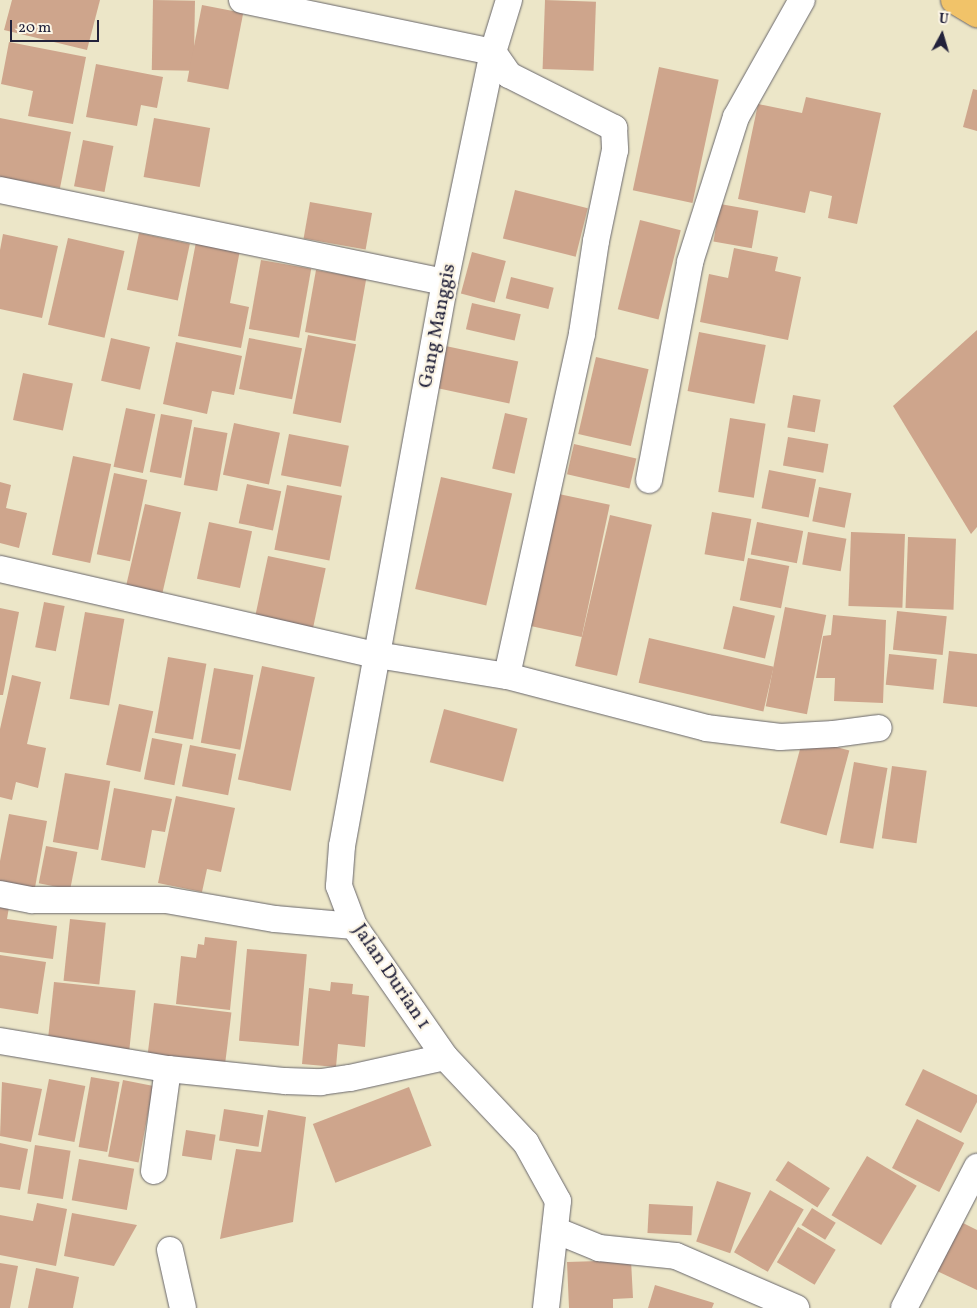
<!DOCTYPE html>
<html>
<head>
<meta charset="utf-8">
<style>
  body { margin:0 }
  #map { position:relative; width:977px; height:1308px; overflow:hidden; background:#ece6c8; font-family:Vollkorn,serif }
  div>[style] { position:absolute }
  .building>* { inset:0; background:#cea58c; transform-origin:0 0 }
  .roads { filter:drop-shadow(0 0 1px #69676c) drop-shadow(0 0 1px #69676c) }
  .street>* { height:26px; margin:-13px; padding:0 13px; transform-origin:13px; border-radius:13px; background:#fff }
  .highway>* { height:28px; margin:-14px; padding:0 14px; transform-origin:14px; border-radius:14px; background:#f1c369 }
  span { translate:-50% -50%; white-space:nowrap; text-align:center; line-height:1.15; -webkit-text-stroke:4.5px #fcf5e5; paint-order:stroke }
  .street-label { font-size:20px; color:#22223b }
  .north { position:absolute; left:917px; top:10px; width:50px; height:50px; -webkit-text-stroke:4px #fcf5e5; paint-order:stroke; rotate:6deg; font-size:14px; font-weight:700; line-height:20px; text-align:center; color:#22223b }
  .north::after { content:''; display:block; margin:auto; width:18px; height:22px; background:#22223b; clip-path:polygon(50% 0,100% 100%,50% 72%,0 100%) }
  .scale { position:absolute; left:10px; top:20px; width:89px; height:22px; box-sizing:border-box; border:2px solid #22223b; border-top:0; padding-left:6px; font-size:15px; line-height:18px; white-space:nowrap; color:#22223b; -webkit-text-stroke:4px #fcf5e5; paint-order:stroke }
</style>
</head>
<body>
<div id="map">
  <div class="building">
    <div style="clip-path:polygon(12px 0,100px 0,87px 50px,4px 30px)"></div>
    <div style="left:153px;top:0;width:42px;height:70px;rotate:1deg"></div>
    <div style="left:545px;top:0;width:51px;height:69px;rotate:2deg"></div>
    <div style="left:202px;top:5px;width:42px;height:78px;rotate:11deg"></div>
    <div style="clip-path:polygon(9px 42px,86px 57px,73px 124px,28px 116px,33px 91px,1px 84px)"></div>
    <div style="clip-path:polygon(96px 64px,163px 77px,157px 108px,141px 105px,137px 126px,86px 117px)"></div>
    <div style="left:659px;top:67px;width:61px;height:126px;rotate:12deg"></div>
    <div style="clip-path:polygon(973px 89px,977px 90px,977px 131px,963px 127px)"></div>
    <div style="clip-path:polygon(806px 97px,881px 113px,857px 224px,828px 218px,832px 196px,810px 191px,805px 213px,738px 199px,758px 104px,802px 113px)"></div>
    <div style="clip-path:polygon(0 118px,71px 132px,60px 188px,0 177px)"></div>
    <div style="left:154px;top:118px;width:57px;height:60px;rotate:10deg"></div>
    <div style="left:83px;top:140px;width:31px;height:47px;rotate:11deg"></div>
    <div style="left:515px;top:190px;width:75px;height:50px;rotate:14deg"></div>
    <div style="left:310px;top:202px;width:63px;height:37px;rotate:10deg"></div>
    <div style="left:720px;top:204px;width:39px;height:38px;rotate:10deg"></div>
    <div style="left:640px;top:220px;width:42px;height:92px;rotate:14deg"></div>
    <div style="left:139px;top:233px;width:52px;height:58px;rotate:12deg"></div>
    <div style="clip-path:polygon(3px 234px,58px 246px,42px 318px,0 309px,0 250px)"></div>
    <div style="left:68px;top:238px;width:58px;height:89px;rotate:13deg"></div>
    <div style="clip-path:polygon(196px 242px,240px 250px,230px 303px,249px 307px,241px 348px,178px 336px)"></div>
    <div style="clip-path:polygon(734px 248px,778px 257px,775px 271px,801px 277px,788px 340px,700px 322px,709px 274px,728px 278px)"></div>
    <div style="left:472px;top:252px;width:35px;height:43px;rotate:15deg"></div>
    <div style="left:261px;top:260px;width:51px;height:70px;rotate:10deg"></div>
    <div style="left:316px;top:270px;width:51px;height:63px;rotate:10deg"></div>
    <div style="left:511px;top:277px;width:44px;height:22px;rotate:14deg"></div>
    <div style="left:472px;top:303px;width:50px;height:27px;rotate:13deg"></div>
    <div style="clip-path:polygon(977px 330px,977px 527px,971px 534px,893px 406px)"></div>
    <div style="left:699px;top:332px;width:68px;height:60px;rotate:11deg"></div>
    <div style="left:308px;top:335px;width:49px;height:80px;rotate:11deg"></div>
    <div style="left:111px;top:338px;width:40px;height:44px;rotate:13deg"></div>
    <div style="left:249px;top:338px;width:54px;height:52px;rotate:11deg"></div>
    <div style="clip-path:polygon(176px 342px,242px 356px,234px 395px,212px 391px,207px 414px,163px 404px)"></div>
    <div style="left:441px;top:345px;width:79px;height:43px;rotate:12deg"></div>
    <div style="left:596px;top:357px;width:54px;height:79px;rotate:13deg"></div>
    <div style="left:23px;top:373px;width:51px;height:48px;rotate:12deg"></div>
    <div style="left:793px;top:395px;width:28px;height:33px;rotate:10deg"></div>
    <div style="left:126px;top:408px;width:30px;height:60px;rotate:12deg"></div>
    <div style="left:505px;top:413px;width:23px;height:57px;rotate:13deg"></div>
    <div style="left:161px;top:414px;width:32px;height:59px;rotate:11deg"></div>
    <div style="left:730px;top:418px;width:36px;height:75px;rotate:9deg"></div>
    <div style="left:234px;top:423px;width:47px;height:53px;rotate:12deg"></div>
    <div style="left:194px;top:427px;width:34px;height:59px;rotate:10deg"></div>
    <div style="left:289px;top:434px;width:61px;height:42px;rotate:11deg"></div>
    <div style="left:788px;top:437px;width:41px;height:29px;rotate:10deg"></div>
    <div style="left:574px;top:444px;width:64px;height:31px;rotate:13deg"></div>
    <div style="left:73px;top:456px;width:39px;height:101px;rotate:12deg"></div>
    <div style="left:769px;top:470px;width:48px;height:39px;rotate:11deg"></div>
    <div style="left:114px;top:473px;width:34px;height:83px;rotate:12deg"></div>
    <div style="left:441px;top:477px;width:73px;height:115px;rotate:13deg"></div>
    <div style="clip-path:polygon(0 482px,11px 485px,6px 508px,27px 513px,19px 548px,0 543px)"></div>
    <div style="left:247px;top:484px;width:35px;height:40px;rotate:12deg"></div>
    <div style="left:287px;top:485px;width:56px;height:66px;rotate:11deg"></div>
    <div style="left:819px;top:487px;width:33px;height:35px;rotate:11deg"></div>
    <div style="left:554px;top:493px;width:57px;height:135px;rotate:12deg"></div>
    <div style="left:145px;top:504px;width:37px;height:86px;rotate:13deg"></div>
    <div style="left:712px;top:512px;width:40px;height:43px;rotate:10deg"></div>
    <div style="left:610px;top:515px;width:43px;height:155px;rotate:13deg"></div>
    <div style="left:209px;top:522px;width:44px;height:58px;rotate:12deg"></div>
    <div style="left:757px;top:522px;width:47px;height:33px;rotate:11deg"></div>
    <div style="left:808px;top:532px;width:39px;height:33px;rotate:10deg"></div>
    <div style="left:851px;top:532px;width:54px;height:74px;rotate:2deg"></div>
    <div style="left:908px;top:537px;width:48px;height:71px;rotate:2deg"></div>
    <div style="left:268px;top:556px;width:59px;height:61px;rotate:12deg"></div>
    <div style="left:748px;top:558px;width:42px;height:43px;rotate:11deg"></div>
    <div style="left:44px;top:602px;width:21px;height:46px;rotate:11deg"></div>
    <div style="left:733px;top:606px;width:43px;height:44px;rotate:13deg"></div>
    <div style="left:785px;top:607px;width:42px;height:101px;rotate:11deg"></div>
    <div style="clip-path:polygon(0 608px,19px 612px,3px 695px,0 695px)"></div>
    <div style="left:897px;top:611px;width:50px;height:39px;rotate:6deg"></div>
    <div style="left:85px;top:612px;width:40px;height:88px;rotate:10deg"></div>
    <div style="clip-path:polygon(833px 615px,886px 620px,883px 703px,834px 701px,835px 678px,816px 678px,823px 636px,831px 635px)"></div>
    <div style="left:649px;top:638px;width:128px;height:46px;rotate:13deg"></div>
    <div style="clip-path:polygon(949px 651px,977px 654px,977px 707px,943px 703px)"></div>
    <div style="left:889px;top:654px;width:48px;height:31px;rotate:6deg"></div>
    <div style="left:168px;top:657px;width:39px;height:77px;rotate:10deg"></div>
    <div style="left:262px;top:666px;width:54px;height:116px;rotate:12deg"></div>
    <div style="left:214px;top:668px;width:40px;height:76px;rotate:10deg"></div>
    <div style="clip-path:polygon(12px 675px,41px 682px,27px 744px,46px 748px,38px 788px,16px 782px,12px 800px,0 797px,0 729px)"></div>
    <div style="left:119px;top:704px;width:35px;height:62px;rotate:12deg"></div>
    <div style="left:444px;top:709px;width:76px;height:55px;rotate:15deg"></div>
    <div style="left:152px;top:738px;width:31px;height:42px;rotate:11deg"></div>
    <div style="left:803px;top:738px;width:48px;height:88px;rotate:15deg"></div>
    <div style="left:190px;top:745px;width:47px;height:42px;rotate:11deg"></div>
    <div style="left:854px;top:762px;width:34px;height:82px;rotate:10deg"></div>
    <div style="left:892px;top:766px;width:35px;height:73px;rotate:8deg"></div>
    <div style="left:65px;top:773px;width:46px;height:70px;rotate:10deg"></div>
    <div style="clip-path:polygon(114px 788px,172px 799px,165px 832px,152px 830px,145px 868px,101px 860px)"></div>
    <div style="clip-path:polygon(176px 796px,235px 808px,221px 872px,207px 869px,202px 892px,158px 883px)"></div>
    <div style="clip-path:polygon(9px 814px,47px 821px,34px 893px,0 886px,0 861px)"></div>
    <div style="left:46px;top:846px;width:32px;height:38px;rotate:11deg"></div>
    <div style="clip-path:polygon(0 900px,10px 901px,7px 919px,57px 926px,53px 959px,0 952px)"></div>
    <div style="left:70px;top:919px;width:36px;height:62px;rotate:6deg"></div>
    <div style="clip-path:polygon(205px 937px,237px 941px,230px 1010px,176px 1004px,181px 956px,196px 958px,198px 944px,204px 945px)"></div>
    <div style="left:247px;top:949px;width:60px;height:92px;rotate:5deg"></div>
    <div style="clip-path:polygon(0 955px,46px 962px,38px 1014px,0 1008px)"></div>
    <div style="left:54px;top:982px;width:82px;height:61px;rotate:6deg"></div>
    <div style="clip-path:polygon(331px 982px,353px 984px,352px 994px,369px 996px,365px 1047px,338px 1044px,336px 1067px,302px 1064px,309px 988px,330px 991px)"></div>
    <div style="left:154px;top:1003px;width:78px;height:52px;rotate:7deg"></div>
    <div style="clip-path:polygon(923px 1069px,977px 1095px,977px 1102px,961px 1133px,905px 1105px)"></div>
    <div style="left:91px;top:1077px;width:29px;height:71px;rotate:10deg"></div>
    <div style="left:49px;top:1079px;width:37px;height:57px;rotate:11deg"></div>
    <div style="left:123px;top:1080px;width:31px;height:78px;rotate:11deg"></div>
    <div style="clip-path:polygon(2px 1082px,42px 1089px,31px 1142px,0 1136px)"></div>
    <div style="left:409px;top:1087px;width:63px;height:103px;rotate:69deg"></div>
    <div style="left:224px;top:1109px;width:40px;height:32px;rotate:9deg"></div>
    <div style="clip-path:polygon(268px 1110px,306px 1117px,293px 1222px,220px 1239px,236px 1149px,261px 1152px)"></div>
    <div style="left:917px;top:1119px;width:53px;height:55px;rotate:27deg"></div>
    <div style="left:186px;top:1130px;width:30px;height:26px;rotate:9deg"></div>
    <div style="clip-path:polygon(0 1143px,28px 1149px,20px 1190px,0 1187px)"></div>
    <div style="left:35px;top:1145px;width:36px;height:49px;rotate:9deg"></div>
    <div style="left:867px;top:1156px;width:58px;height:69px;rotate:31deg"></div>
    <div style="left:79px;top:1159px;width:56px;height:42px;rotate:10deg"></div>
    <div style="left:788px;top:1161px;width:50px;height:23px;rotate:33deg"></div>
    <div style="left:717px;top:1181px;width:36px;height:64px;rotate:19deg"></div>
    <div style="left:770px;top:1190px;width:39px;height:72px;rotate:30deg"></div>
    <div style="clip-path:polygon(37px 1203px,67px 1209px,56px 1266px,0 1255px,0 1215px,33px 1221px)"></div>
    <div style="left:649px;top:1204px;width:44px;height:29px;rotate:3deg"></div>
    <div style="left:812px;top:1208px;width:28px;height:20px;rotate:32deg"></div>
    <div style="clip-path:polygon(72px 1213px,137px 1225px,114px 1266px,64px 1256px)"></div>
    <div style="clip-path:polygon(961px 1222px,977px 1230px,977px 1290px,937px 1271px)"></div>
    <div style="left:798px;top:1227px;width:44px;height:41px;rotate:31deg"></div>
    <div style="clip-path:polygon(631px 1260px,633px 1298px,613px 1299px,613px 1308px,569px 1308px,567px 1262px)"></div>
    <div style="clip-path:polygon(0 1263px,18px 1266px,10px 1308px,0 1308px)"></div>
    <div style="clip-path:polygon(36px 1268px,79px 1277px,73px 1308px,28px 1308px)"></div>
    <div style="clip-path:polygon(655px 1285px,714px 1303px,712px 1308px,648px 1308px)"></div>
  </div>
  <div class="roads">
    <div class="street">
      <div style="left:242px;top:0;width:256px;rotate:11.7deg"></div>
      <div style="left:493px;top:52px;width:28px;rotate:55deg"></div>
      <div style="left:509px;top:75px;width:118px;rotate:26.8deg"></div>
      <div style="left:614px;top:128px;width:22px;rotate:87deg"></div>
      <div style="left:615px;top:150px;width:93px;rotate:101.8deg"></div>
      <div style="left:596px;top:241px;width:94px;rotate:98.6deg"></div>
      <div style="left:582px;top:334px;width:350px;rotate:102.4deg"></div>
      <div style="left:509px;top:0;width:54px;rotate:107.1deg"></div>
      <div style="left:493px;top:52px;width:235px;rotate:101.8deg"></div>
      <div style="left:445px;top:282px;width:573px;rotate:100.35deg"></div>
      <div style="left:342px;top:846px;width:40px;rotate:94.3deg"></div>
      <div style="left:339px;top:886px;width:43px;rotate:69.4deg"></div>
      <div style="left:354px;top:926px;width:160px;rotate:55.2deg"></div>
      <div style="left:445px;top:1057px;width:118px;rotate:46.7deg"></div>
      <div style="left:526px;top:1143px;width:66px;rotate:61.1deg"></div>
      <div style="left:558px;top:1201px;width:108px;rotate:96.4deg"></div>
      <div style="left:0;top:190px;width:454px;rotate:11.7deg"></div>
      <div style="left:649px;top:480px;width:222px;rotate:-79.3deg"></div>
      <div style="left:690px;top:262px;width:152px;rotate:-72.4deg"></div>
      <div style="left:736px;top:117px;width:134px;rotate:-60.6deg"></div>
      <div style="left:0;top:569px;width:387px;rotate:12.9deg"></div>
      <div style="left:377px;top:655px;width:132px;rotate:9.2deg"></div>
      <div style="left:507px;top:676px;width:206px;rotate:14.6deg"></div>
      <div style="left:706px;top:728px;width:75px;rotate:6.9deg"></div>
      <div style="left:780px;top:737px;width:54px;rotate:-3.2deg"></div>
      <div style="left:834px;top:734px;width:45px;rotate:-7.6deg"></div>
      <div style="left:0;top:894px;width:33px;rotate:11deg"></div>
      <div style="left:32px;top:900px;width:134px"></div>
      <div style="left:166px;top:900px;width:111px;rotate:9.9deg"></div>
      <div style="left:275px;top:919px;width:79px;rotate:5.1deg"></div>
      <div style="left:0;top:1041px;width:170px;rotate:9.5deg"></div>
      <div style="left:168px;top:1069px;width:118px;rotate:5.9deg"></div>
      <div style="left:285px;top:1081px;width:36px;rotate:2deg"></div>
      <div style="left:321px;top:1082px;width:29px;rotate:-8deg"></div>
      <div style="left:350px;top:1078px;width:97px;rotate:-12.5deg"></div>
      <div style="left:154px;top:1171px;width:103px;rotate:-82.2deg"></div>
      <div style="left:555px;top:1230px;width:48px;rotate:22.2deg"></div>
      <div style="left:599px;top:1248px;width:77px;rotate:5.9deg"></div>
      <div style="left:676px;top:1256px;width:131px;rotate:23.4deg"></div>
      <div style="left:170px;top:1250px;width:59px;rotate:77.4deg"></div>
      <div style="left:904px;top:1308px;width:159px;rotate:-62.6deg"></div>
    </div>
    <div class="highway">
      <div style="left:955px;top:0;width:26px;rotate:31deg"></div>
    </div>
  </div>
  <div class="street-label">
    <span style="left:438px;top:326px;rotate:-79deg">Gang Manggis</span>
    <span style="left:391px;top:977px;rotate:56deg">Jalan Durian 1</span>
  </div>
  <div class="north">U</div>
  <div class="scale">20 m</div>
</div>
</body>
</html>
